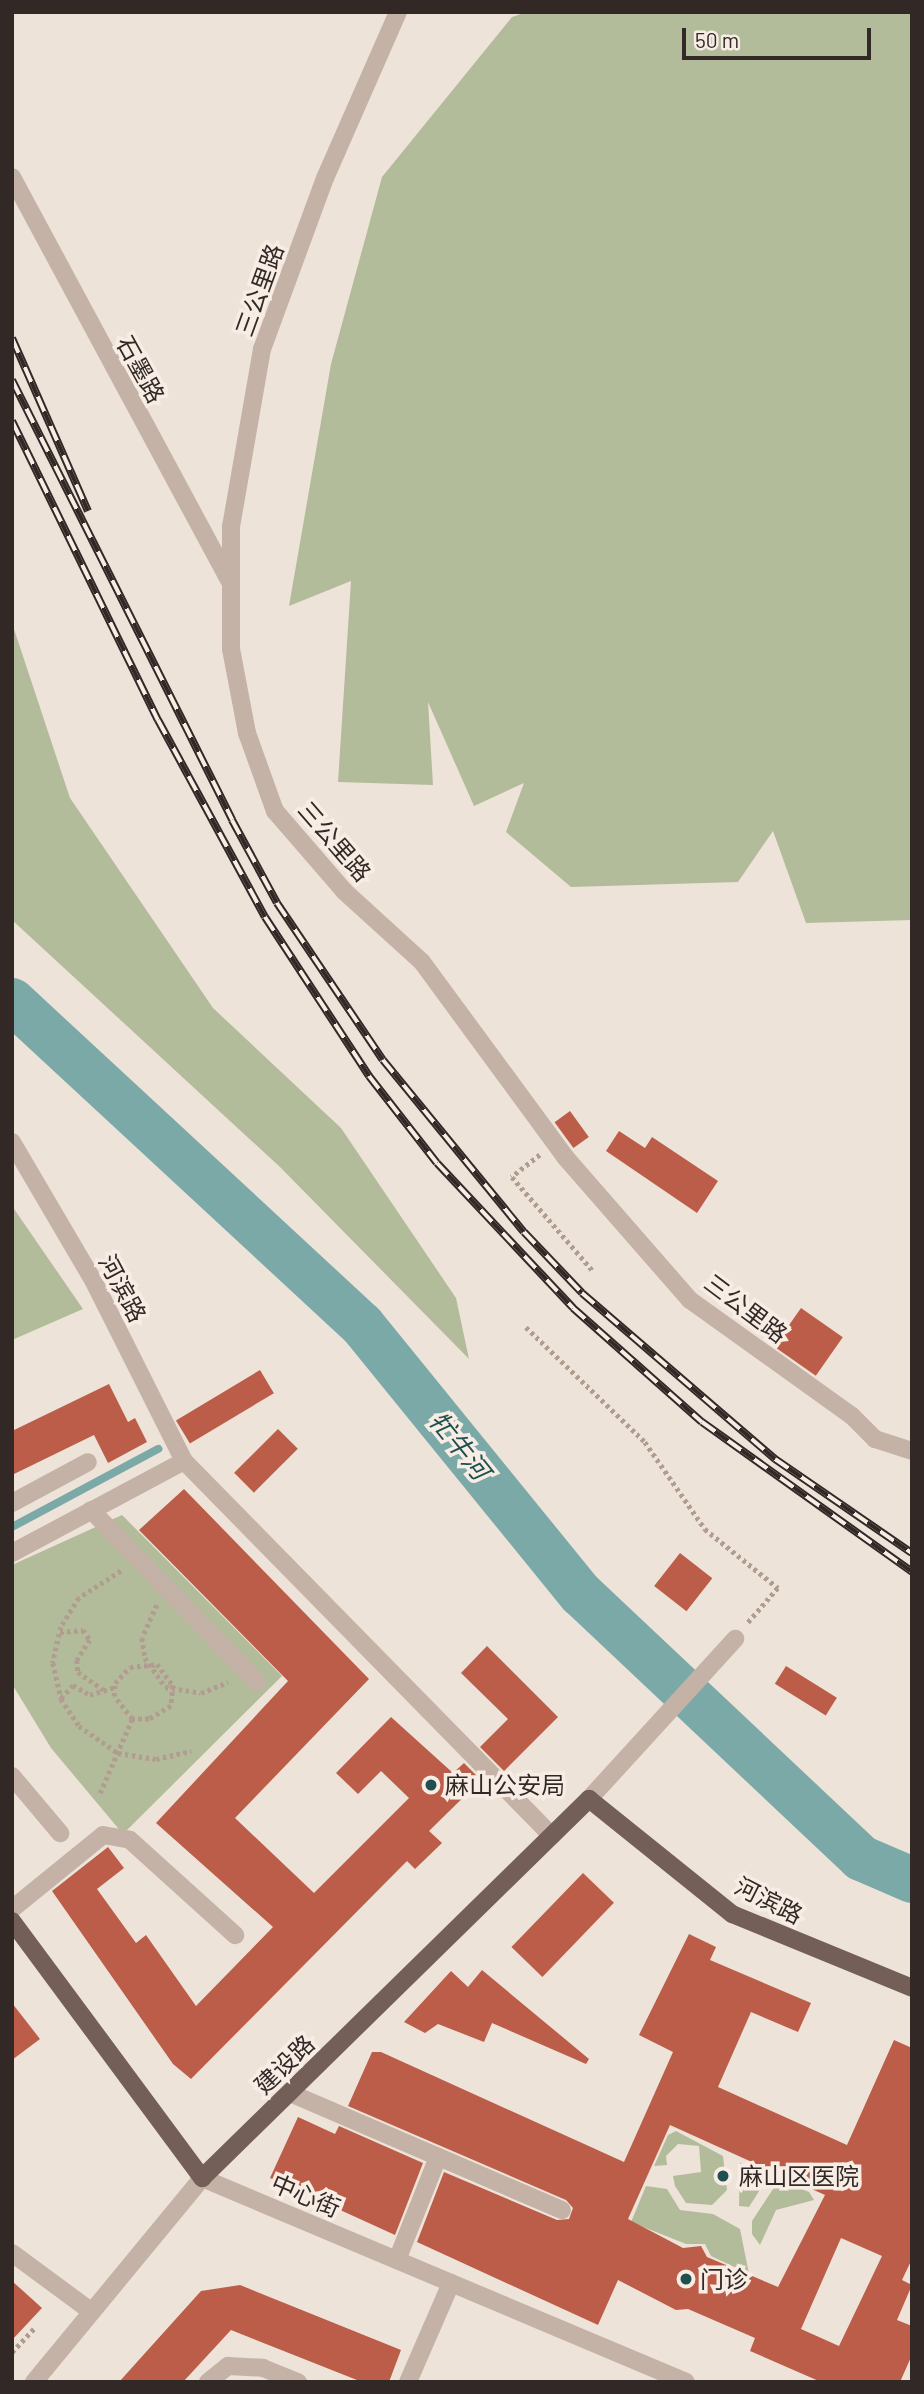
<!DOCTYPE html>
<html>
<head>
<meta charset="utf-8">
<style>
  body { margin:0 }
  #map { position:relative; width:924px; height:2394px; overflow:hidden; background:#eee3d9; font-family:Barlow,"Noto Sans SC",sans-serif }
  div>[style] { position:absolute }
  .green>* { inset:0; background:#b3bc9a }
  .stream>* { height:8px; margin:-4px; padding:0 4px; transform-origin:4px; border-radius:4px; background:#7aa9a8 }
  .river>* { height:46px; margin:-23px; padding:0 23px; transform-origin:23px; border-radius:23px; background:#7aa9a8 }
  .building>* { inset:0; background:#bc5d49; transform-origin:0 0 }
  .path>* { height:4.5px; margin-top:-2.25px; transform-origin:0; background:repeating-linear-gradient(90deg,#b19c90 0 3.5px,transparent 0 7px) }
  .minor>* { height:18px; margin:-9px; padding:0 9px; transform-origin:9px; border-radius:9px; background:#c5b2a6 }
  .major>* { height:18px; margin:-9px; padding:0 9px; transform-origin:9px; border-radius:9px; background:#735f58 }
  .rail>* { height:8px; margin-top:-4px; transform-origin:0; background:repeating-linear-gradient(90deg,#f7ede4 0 16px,#322926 0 32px); box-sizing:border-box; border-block:2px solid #322926 }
  .dots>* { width:19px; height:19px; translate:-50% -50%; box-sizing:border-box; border:4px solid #f7ede4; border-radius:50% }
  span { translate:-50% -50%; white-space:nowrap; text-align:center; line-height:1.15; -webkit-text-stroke:7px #f7ede4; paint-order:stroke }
  .street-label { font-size:24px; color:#322926 }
  .poi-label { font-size:24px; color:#322926 }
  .left { translate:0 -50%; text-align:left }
  .water-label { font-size:26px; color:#1f504f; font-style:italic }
  .frame { position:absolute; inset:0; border:14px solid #322926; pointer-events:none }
  .scale { position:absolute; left:682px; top:28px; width:189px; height:32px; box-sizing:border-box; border:4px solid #322926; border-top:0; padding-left:9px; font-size:21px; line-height:24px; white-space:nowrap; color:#322926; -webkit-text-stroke:5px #f7ede4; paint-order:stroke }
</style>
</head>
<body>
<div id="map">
  <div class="green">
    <div style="clip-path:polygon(527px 12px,912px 12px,912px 920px,806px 923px,773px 831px,738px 882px,571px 887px,506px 832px,524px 783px,474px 806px,428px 702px,433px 785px,338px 782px,351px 581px,289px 606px,331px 364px,382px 177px,512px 17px)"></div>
    <div style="clip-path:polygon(12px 623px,70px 798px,213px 1008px,341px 1128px,456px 1298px,469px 1359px,280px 1167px,12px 920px)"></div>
    <div style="clip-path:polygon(12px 1206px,83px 1309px,12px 1340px)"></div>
    <div style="clip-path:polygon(122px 1515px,282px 1676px,123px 1834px,51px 1748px,12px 1684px,12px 1565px)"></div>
    <div style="clip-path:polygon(676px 2131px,723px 2156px,727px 2190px,712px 2205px,686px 2203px,675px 2186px,673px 2176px,701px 2172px,699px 2146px,678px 2144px,666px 2156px,667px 2165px,654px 2166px,668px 2135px)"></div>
    <div style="clip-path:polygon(740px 2163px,768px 2177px,749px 2207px,739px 2206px)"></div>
    <div style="clip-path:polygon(779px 2180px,809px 2192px,814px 2200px,776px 2210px,760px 2245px,752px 2234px,752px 2221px)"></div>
    <div style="clip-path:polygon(646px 2186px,667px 2189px,680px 2210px,713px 2214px,740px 2229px,749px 2274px,711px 2256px,705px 2244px,686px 2244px,631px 2222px)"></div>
  </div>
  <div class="stream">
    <div style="left:12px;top:1527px;width:166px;rotate:-28.1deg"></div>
  </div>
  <div class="river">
    <div style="left:12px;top:1001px;width:477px;rotate:42.8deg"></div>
    <div style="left:362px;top:1325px;width:347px;rotate:50.9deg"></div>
    <div style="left:581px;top:1594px;width:385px;rotate:43.3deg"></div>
    <div style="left:861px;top:1858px;width:56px;rotate:23.3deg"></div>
  </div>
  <div class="building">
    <div style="left:570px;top:1111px;width:32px;height:19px;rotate:54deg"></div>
    <div style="clip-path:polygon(619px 1131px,645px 1148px,652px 1137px,718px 1181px,697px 1213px,606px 1151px)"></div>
    <div style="left:801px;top:1308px;width:51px;height:47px;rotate:35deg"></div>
    <div style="left:260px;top:1370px;width:27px;height:98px;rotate:59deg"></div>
    <div style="clip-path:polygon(109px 1384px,128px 1422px,135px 1418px,147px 1442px,108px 1463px,94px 1435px,12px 1475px,12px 1431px)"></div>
    <div style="left:278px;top:1429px;width:28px;height:62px;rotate:45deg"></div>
    <div style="clip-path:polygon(184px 1489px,369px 1679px,235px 1818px,314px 1893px,409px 1798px,381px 1771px,358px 1794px,336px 1773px,391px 1717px,453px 1773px,464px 1763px,481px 1780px,429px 1831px,442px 1843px,415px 1869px,407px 1861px,191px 2079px,173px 2064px,52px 1891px,108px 1847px,124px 1868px,97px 1889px,136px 1943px,146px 1935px,196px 2006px,273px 1927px,156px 1823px,288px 1681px,139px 1530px)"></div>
    <div style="left:680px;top:1553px;width:41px;height:42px;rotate:38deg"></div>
    <div style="clip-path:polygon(487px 1646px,558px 1717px,504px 1771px,480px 1747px,508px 1719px,461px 1673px)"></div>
    <div style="left:786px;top:1666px;width:60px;height:21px;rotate:32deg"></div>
    <div style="left:583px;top:1873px;width:43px;height:103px;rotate:44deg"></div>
    <div style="clip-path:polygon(evenodd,689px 1934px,716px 1947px,710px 1960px,811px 2003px,798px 2032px,751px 2012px,718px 2087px,847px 2145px,894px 2040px,912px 2048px,912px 2259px,902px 2280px,912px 2285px,897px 2320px,912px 2326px,912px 2355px,900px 2382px,821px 2382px,750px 2351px,755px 2338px,688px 2309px,676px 2310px,618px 2280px,598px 2325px,417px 2242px,444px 2172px,557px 2220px,569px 2219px,573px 2208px,566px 2200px,348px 2106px,372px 2052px,381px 2052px,624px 2162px,673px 2052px,639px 2035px,689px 1934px,670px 2125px,825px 2195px,778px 2287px,707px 2257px,701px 2246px,683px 2248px,628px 2219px,670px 2125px,689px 1934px,841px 2238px,882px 2256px,839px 2346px,801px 2329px,841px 2238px)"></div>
    <div style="clip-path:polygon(482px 1970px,589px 2059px,586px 2064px,492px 2023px,484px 2042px,438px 2024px,425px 2033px,404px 2022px,451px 1971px,468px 1987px)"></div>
    <div style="clip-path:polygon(12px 2003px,40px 2039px,12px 2060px)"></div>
    <div style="clip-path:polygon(298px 2117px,335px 2134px,339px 2126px,423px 2163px,395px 2235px,270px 2178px)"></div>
    <div style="clip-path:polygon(12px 2281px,42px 2308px,12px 2340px)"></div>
    <div style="clip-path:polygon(240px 2285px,401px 2350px,389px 2382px,362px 2382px,231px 2330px,183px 2382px,119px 2382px,201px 2291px)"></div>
  </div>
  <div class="path">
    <div style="left:540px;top:1155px;width:36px;rotate:142deg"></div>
    <div style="left:512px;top:1177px;width:124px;rotate:49.2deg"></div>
    <div style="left:526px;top:1327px;width:165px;rotate:44deg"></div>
    <div style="left:645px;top:1442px;width:106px;rotate:55.4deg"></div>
    <div style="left:705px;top:1529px;width:94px;rotate:38.9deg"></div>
    <div style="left:778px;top:1588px;width:48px;rotate:130.7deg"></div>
    <div style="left:121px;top:1571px;width:50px;rotate:147.3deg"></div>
    <div style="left:79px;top:1598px;width:34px;rotate:122deg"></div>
    <div style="left:61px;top:1627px;width:37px;rotate:103deg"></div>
    <div style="left:53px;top:1663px;width:37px;rotate:77deg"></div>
    <div style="left:61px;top:1699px;width:32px;rotate:56deg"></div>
    <div style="left:79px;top:1726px;width:47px;rotate:34.7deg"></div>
    <div style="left:118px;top:1753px;width:38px;rotate:9deg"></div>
    <div style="left:156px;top:1759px;width:36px;rotate:-13deg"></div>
    <div style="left:157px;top:1605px;width:36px;rotate:114deg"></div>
    <div style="left:142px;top:1638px;width:20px;rotate:81deg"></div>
    <div style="left:145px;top:1658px;width:35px;rotate:55deg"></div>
    <div style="left:165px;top:1687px;width:36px;rotate:9deg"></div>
    <div style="left:201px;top:1693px;width:29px;rotate:-22deg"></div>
    <div style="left:60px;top:1632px;width:23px;rotate:-5deg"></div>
    <div style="left:83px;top:1630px;width:12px;rotate:55deg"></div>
    <div style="left:90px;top:1640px;width:24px;rotate:123deg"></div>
    <div style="left:77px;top:1660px;width:12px;rotate:85deg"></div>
    <div style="left:78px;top:1672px;width:32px;rotate:35deg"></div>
    <div style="left:61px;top:1698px;width:18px;rotate:-47deg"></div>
    <div style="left:73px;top:1685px;width:20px;rotate:30deg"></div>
    <div style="left:90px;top:1695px;width:25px;rotate:-18deg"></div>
    <div style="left:100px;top:1793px;width:81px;rotate:-66.6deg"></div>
    <div style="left:132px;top:1719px;width:29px;rotate:-128deg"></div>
    <div style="left:114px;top:1696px;width:13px;rotate:-86deg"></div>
    <div style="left:115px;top:1683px;width:22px;rotate:-47deg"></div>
    <div style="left:130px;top:1667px;width:27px;rotate:-6deg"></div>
    <div style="left:157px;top:1664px;width:26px;rotate:53deg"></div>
    <div style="left:173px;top:1685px;width:21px;rotate:95deg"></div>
    <div style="left:171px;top:1706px;width:26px;rotate:149deg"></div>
    <div style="left:149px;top:1719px;width:17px;rotate:180deg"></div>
    <div style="left:12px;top:2352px;width:33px;rotate:-47deg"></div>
  </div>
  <div class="minor">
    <div style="left:398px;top:12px;width:181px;rotate:113.7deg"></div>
    <div style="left:325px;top:178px;width:182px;rotate:110.2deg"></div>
    <div style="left:262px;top:349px;width:181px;rotate:99.9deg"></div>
    <div style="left:231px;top:527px;width:122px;rotate:90deg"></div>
    <div style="left:231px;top:649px;width:86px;rotate:79.2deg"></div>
    <div style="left:247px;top:733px;width:83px;rotate:70.3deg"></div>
    <div style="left:275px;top:811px;width:106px;rotate:49.2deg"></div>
    <div style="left:344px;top:891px;width:105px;rotate:42.3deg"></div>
    <div style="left:422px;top:962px;width:243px;rotate:53.7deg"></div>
    <div style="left:566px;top:1158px;width:189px;rotate:48.9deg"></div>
    <div style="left:690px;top:1300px;width:199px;rotate:35.6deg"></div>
    <div style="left:852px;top:1416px;width:33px;rotate:45deg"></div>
    <div style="left:875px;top:1439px;width:39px;rotate:18deg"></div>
    <div style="left:12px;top:177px;width:458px;rotate:61.7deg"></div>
    <div style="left:12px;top:1142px;width:162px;rotate:59.6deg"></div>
    <div style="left:94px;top:1282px;width:200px;rotate:63.3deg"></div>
    <div style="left:12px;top:1503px;width:86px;rotate:-28.3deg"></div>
    <div style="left:91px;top:1510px;width:239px;rotate:46deg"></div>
    <div style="left:12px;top:1553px;width:195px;rotate:-28.1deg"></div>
    <div style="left:184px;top:1461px;width:525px;rotate:45.54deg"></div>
    <div style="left:12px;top:1776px;width:75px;rotate:49.9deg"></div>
    <div style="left:589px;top:1799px;width:217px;rotate:-47.6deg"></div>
    <div style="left:12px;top:1909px;width:117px;rotate:-39.1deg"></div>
    <div style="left:103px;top:1835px;width:27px;rotate:10deg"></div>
    <div style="left:130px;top:1840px;width:142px;rotate:42.1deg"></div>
    <div style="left:290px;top:2093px;width:296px;rotate:23.3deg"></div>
    <div style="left:12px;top:2253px;width:99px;rotate:36.4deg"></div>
    <div style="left:397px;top:2260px;width:111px;rotate:-68.3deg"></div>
    <div style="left:34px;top:2382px;width:264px;rotate:-50.5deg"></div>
    <div style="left:202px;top:2178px;width:525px;rotate:22.85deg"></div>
    <div style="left:208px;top:2382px;width:26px;rotate:-39deg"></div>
    <div style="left:228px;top:2366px;width:35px;rotate:3deg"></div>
    <div style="left:263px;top:2368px;width:38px;rotate:22deg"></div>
    <div style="left:408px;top:2382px;width:108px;rotate:-66.5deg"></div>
  </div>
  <div class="major">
    <div style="left:12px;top:1921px;width:320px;rotate:53.5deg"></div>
    <div style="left:202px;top:2178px;width:542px;rotate:-44.4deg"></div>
    <div style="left:589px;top:1799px;width:184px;rotate:38.8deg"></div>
    <div style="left:732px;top:1914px;width:195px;rotate:22.3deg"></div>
  </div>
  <div class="rail">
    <div style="left:12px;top:338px;width:189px;rotate:66.3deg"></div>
    <div style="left:12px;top:380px;width:492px;rotate:63.4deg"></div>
    <div style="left:232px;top:820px;width:94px;rotate:61.5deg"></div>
    <div style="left:277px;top:903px;width:189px;rotate:56deg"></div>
    <div style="left:383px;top:1060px;width:222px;rotate:50.7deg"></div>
    <div style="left:524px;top:1232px;width:84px;rotate:46.4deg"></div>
    <div style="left:582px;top:1293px;width:255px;rotate:40.7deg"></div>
    <div style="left:775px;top:1459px;width:166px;rotate:34.5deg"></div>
    <div style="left:12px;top:421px;width:333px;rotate:64deg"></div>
    <div style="left:158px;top:720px;width:224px;rotate:61.5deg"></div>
    <div style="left:265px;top:917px;width:190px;rotate:56.8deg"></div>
    <div style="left:369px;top:1076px;width:110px;rotate:52deg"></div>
    <div style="left:437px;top:1163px;width:199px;rotate:46.8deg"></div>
    <div style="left:573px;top:1308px;width:172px;rotate:41.5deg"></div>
    <div style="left:702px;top:1422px;width:258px;rotate:35.5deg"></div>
  </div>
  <div class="dots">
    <div style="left:431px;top:1785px;background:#1f504f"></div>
    <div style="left:723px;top:2176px;background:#1f504f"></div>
    <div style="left:686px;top:2279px;background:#1f504f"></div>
  </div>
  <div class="street-label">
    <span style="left:259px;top:290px;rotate:-70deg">三公里路</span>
    <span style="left:141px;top:369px;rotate:61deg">石墨路</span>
    <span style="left:335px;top:841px;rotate:49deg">三公里路</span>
    <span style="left:123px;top:1288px;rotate:62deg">河滨路</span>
    <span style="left:746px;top:1308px;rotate:37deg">三公里路</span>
    <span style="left:769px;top:1900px;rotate:27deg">河滨路</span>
    <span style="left:284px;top:2064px;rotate:-44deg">建设路</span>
    <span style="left:306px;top:2195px;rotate:23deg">中心街</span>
  </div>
  <div class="poi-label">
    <span class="left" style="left:445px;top:1785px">麻山公安局</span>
    <span class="left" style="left:739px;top:2176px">麻山区医院</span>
    <span class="left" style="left:700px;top:2279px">门诊</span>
  </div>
  <div class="water-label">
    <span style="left:460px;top:1445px;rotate:51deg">牤牛河</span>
  </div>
  <div class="frame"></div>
  <div class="scale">50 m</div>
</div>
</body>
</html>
